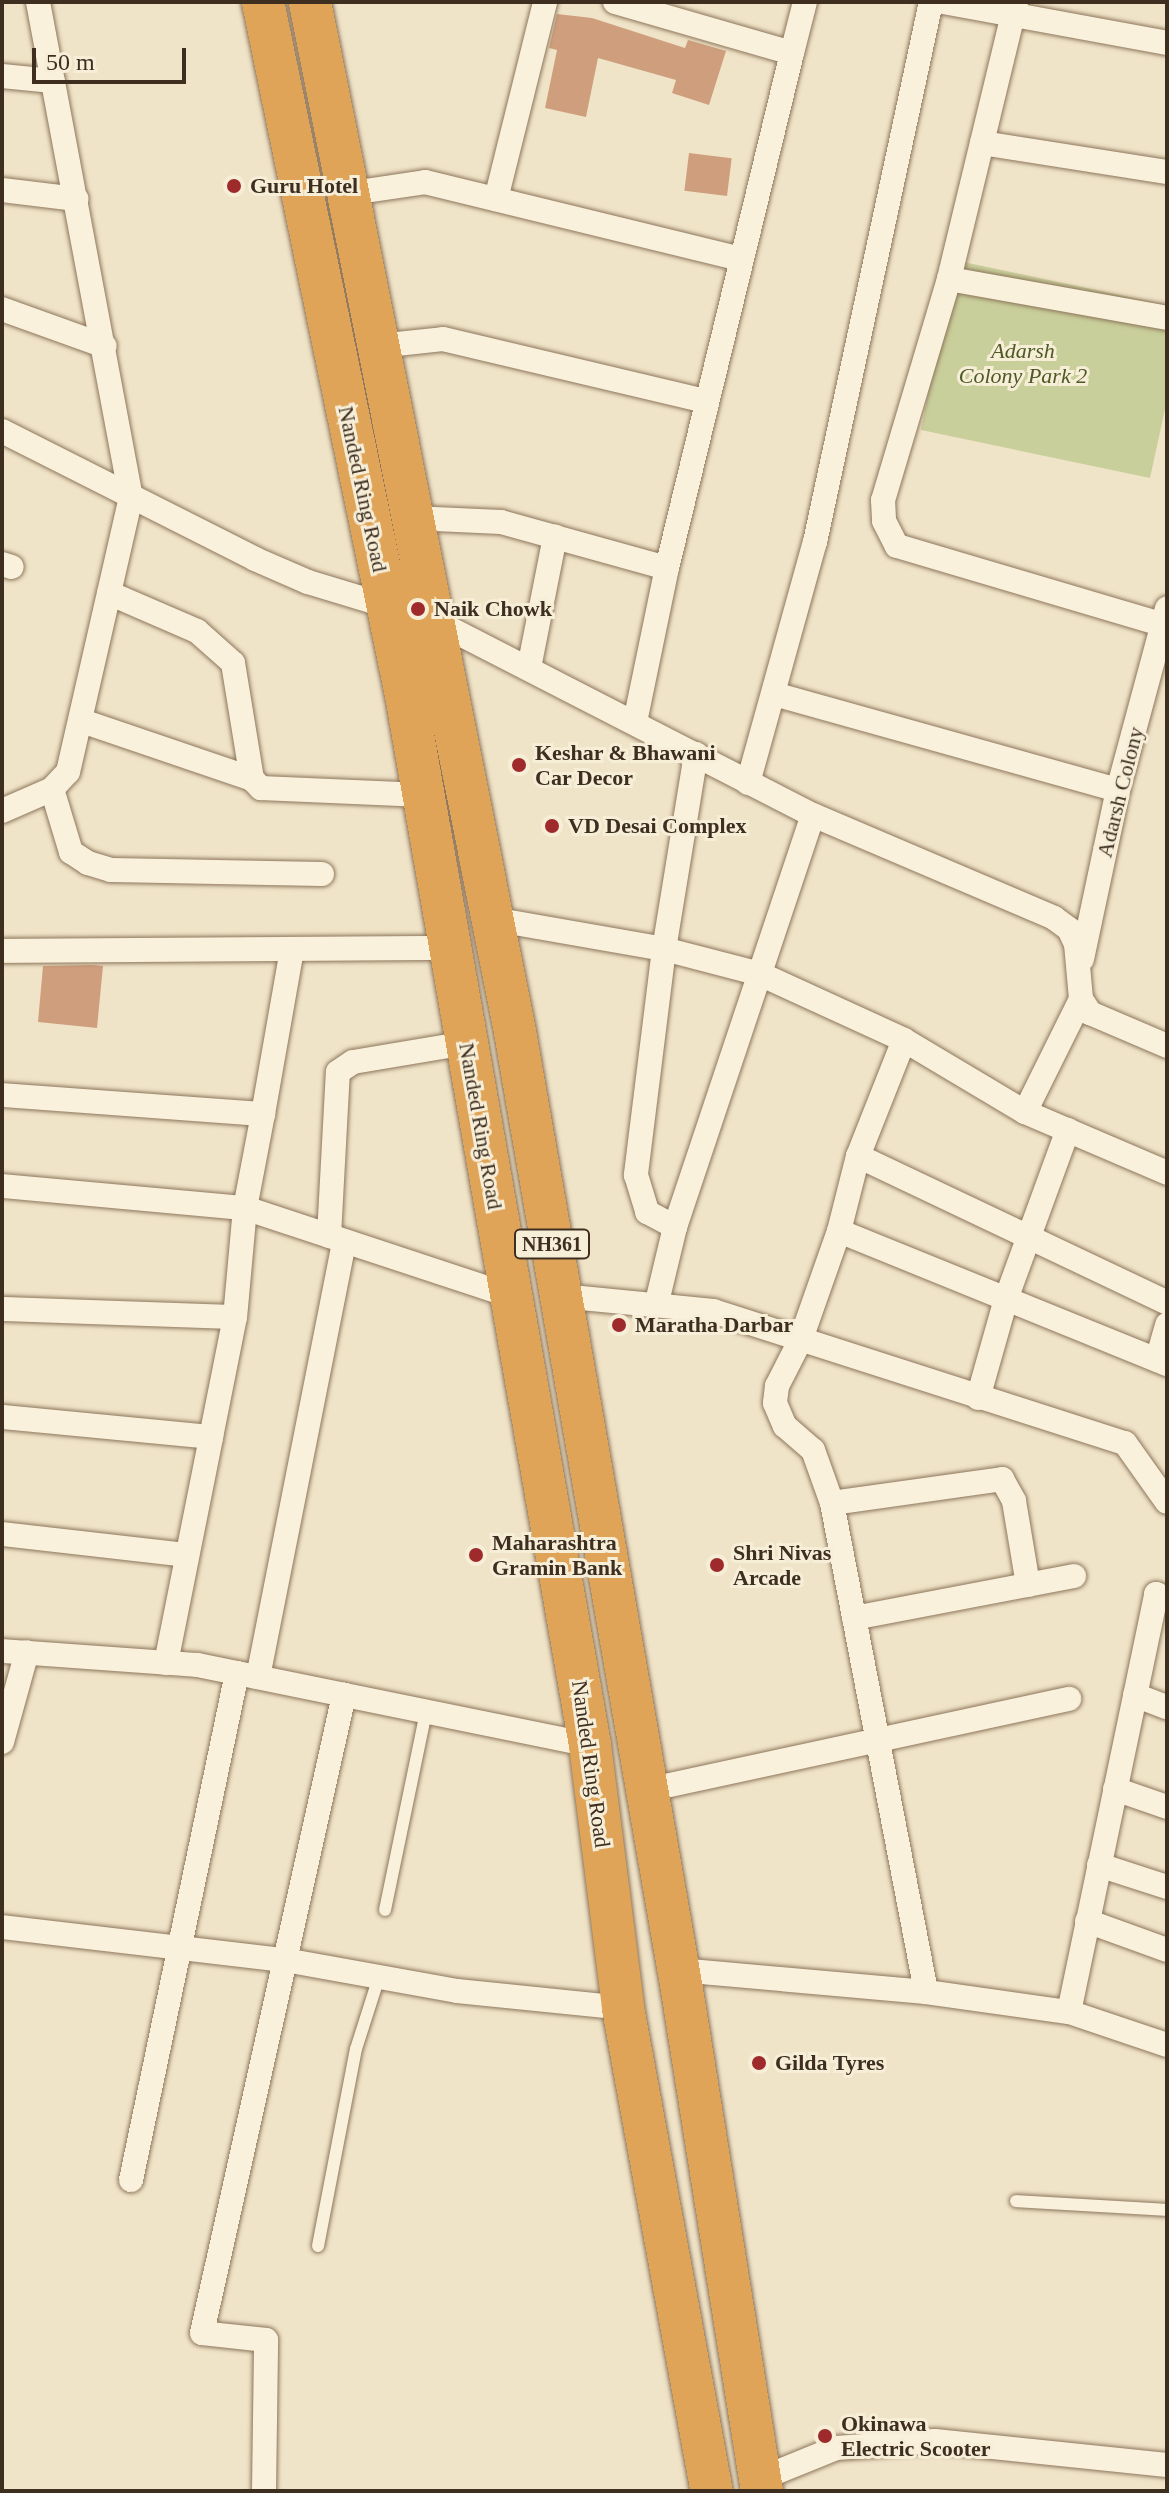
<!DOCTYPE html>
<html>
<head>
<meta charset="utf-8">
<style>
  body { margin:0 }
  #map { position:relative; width:1169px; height:2493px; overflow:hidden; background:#f0e4c8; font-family:Georgia,serif }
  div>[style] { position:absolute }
  .green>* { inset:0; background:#c9cf9b }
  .building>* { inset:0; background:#cf9f7d; transform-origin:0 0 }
  .roads { filter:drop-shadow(0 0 2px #8d765c) drop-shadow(0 0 2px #8d765c) }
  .lane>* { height:12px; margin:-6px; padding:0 6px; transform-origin:6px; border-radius:6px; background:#faf1dc }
  .street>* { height:24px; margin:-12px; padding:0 12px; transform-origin:12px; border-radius:12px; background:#faf1dc }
  .highway>* { height:42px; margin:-21px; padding:0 21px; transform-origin:21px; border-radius:21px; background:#e0a458 }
  .dots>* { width:22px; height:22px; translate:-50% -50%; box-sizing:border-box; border:4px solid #f7eed8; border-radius:50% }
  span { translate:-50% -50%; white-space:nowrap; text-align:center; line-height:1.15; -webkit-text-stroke:6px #f7eed8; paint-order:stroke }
  .shield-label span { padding:2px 6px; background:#f7eed8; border:2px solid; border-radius:6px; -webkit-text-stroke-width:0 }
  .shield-label { font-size:20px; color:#3d2e20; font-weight:700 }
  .poi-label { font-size:22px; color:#3d2e20; font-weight:700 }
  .left { translate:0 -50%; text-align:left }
  .park-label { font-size:22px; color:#4d5a26; font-style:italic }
  .street-label { font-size:22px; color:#3d2e20 }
  .frame { position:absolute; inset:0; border:4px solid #3d2e20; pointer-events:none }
  .scale { position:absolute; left:32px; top:48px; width:154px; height:36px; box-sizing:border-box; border:4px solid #3d2e20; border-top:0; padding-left:10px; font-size:24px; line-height:28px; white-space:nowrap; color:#3d2e20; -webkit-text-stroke:6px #f7eed8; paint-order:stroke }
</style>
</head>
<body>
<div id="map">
  <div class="green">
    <div style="clip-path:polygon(954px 260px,1167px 305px,1167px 400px,1150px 478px,921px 430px)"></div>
  </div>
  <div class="building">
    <div style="clip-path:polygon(557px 14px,592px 18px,685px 48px,688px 40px,726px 51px,709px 105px,672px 93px,676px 80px,598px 58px,586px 117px,545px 108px,557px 50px,549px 48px)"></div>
    <div style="left:689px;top:153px;width:43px;height:38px;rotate:7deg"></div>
    <div style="clip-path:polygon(93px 965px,103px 966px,97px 1028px,38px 1022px,43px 966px)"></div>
  </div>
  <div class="roads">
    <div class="lane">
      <div style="left:385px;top:1910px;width:202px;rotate:-78.3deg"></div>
      <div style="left:1016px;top:2201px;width:151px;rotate:3.4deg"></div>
      <div style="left:318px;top:2246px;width:201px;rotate:-79.1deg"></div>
      <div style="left:356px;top:2049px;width:76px;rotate:-72.3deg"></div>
    </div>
    <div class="street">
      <div style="left:615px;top:2px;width:184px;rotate:16.1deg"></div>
      <div style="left:792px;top:53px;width:53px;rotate:-75.7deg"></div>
      <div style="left:944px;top:2px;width:227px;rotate:10.4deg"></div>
      <div style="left:1016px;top:2px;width:285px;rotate:103.6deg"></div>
      <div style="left:949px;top:279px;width:231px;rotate:106.6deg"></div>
      <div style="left:883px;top:500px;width:21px;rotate:87deg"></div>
      <div style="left:884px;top:521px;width:28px;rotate:63deg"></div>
      <div style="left:897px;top:546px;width:278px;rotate:16.5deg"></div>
      <div style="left:2px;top:76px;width:51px;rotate:5.6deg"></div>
      <div style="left:982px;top:143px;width:187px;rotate:8.9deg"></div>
      <div style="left:2px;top:190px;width:75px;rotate:6.9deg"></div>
      <div style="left:345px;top:194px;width:81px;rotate:-8.5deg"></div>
      <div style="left:425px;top:182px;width:325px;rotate:13.7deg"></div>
      <div style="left:496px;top:199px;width:203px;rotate:-76deg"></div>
      <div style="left:949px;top:279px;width:221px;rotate:10.1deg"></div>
      <div style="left:2px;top:309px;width:109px;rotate:19.8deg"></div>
      <div style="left:378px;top:346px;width:65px;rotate:-6.1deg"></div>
      <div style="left:443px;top:339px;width:270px;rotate:13.3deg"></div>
      <div style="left:2px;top:431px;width:284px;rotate:26.8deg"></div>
      <div style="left:255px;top:559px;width:58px;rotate:23.5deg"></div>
      <div style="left:308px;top:582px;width:131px;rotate:16.9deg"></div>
      <div style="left:433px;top:620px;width:427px;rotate:27.2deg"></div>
      <div style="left:813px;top:815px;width:262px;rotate:23.1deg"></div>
      <div style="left:1054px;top:918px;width:19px;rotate:36deg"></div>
      <div style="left:1069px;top:929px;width:17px;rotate:65deg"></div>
      <div style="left:1076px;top:944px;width:55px;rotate:84.8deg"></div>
      <div style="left:1081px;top:999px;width:17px;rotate:57deg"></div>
      <div style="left:1090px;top:1013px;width:84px;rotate:23.2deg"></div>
      <div style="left:413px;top:518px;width:88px;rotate:2.6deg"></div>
      <div style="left:501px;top:522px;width:172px;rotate:15.5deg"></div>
      <div style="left:2px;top:564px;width:10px;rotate:17deg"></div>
      <div style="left:109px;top:593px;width:96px;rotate:23.4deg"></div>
      <div style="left:197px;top:631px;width:48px;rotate:41.6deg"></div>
      <div style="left:233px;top:663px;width:118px;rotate:80.7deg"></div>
      <div style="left:252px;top:779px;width:13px;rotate:45deg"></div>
      <div style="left:261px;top:788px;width:162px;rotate:2.5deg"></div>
      <div style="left:529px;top:668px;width:134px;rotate:-78.8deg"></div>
      <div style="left:774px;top:694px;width:357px;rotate:15.6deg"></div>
      <div style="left:82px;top:721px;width:180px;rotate:18.8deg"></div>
      <div style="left:635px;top:722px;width:157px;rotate:-78.3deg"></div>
      <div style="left:667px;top:568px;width:530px;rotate:-76.36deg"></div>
      <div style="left:696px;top:754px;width:198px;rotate:99.3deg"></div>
      <div style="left:664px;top:949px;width:99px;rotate:14.6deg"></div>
      <div style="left:760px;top:974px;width:158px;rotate:24.6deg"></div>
      <div style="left:904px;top:1040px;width:141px;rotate:30.8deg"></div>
      <div style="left:1025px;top:1112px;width:126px;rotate:-63.6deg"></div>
      <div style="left:748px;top:783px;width:250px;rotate:-74.5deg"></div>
      <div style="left:815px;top:542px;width:552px;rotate:-77.88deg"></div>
      <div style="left:52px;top:789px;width:66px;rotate:73.2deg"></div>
      <div style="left:71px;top:852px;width:20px;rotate:33deg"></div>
      <div style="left:88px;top:863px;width:24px;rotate:17deg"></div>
      <div style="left:111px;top:870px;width:211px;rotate:1.1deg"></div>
      <div style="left:2px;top:811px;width:55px;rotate:-23.7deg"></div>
      <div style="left:52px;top:789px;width:23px;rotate:-47deg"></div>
      <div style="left:68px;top:772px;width:281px;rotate:-77.1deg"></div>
      <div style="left:131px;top:498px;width:505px;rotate:-100.62deg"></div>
      <div style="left:492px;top:919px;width:175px;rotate:9.9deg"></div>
      <div style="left:664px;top:949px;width:228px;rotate:97.1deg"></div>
      <div style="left:636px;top:1175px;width:39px;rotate:73deg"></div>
      <div style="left:647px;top:1212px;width:32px;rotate:28deg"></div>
      <div style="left:2px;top:951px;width:448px;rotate:-0.4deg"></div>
      <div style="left:1082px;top:959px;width:173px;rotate:-78deg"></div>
      <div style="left:1118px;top:790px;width:188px;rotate:-74.9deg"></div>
      <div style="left:904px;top:1040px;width:125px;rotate:111.6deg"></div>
      <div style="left:858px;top:1156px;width:77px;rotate:104.2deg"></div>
      <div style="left:839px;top:1231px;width:114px;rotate:109.4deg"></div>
      <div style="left:801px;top:1339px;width:53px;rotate:117.1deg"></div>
      <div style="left:777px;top:1386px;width:17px;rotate:97deg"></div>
      <div style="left:775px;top:1403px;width:25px;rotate:67deg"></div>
      <div style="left:785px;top:1426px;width:37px;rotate:41deg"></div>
      <div style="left:813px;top:1450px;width:56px;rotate:70.3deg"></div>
      <div style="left:832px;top:1503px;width:498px;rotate:79.1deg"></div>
      <div style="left:2px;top:1095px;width:262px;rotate:4.2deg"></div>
      <div style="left:263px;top:1114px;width:96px;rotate:100.8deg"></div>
      <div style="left:245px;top:1208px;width:280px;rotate:18.3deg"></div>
      <div style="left:1025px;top:1112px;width:155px;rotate:23.2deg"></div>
      <div style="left:263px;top:1114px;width:167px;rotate:-80deg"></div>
      <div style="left:858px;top:1156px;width:342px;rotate:25.4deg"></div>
      <div style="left:2px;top:1186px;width:244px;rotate:5.2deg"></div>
      <div style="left:245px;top:1208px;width:109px;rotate:95.2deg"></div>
      <div style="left:235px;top:1317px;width:122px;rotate:101.3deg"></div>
      <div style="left:211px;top:1437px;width:210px;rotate:-174.5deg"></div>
      <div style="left:839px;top:1231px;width:354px;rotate:22.1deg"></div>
      <div style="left:329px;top:1236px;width:164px;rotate:-86.9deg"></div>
      <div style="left:338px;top:1072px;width:18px;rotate:-34deg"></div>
      <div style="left:353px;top:1062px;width:115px;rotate:-9.5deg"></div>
      <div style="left:561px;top:1296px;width:153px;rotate:5.6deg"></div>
      <div style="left:713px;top:1311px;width:433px;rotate:17.8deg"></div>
      <div style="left:1125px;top:1443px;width:72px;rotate:54.6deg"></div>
      <div style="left:657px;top:1302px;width:77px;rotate:-76.5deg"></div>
      <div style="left:675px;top:1227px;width:434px;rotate:-71.5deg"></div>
      <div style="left:2px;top:1309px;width:233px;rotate:2deg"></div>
      <div style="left:1157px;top:1360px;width:37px;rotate:-74deg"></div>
      <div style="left:978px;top:1398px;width:103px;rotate:-74.2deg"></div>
      <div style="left:1006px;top:1299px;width:180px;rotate:-69.9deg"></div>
      <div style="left:832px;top:1503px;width:172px;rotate:-8deg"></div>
      <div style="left:1002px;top:1479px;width:25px;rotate:61deg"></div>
      <div style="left:1014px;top:1501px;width:85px;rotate:80.5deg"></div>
      <div style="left:2px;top:1534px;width:186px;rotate:6.5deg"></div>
      <div style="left:854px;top:1618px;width:224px;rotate:-10.8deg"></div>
      <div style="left:2px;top:1651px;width:196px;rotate:4.1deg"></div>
      <div style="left:197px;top:1665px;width:401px;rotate:11.5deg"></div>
      <div style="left:166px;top:1663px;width:230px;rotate:-78.7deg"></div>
      <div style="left:258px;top:1677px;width:444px;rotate:-78.8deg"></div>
      <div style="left:1135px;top:1695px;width:34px;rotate:21deg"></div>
      <div style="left:2px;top:1742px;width:93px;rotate:-74.5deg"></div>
      <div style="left:1115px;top:1789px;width:55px;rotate:19.1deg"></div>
      <div style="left:647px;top:1790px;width:432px;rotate:-12.2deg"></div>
      <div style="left:1099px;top:1865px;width:71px;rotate:17.9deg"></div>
      <div style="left:1087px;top:1921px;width:85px;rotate:19.9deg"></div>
      <div style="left:2px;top:1927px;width:285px;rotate:6.7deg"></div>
      <div style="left:285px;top:1960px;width:175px;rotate:10.2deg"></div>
      <div style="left:457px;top:1991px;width:167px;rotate:5.8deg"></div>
      <div style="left:679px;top:1970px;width:248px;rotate:5.1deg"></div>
      <div style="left:926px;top:1992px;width:144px;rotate:8deg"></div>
      <div style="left:1069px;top:2012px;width:427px;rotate:-78.2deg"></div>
      <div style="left:1156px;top:1594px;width:12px;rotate:24deg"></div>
      <div style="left:1069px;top:2012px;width:103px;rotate:18.6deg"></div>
      <div style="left:131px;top:2180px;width:518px;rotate:-78.19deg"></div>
      <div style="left:760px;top:2479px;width:82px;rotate:-22.2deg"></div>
      <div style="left:836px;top:2448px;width:99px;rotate:-4deg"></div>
      <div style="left:935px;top:2441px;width:233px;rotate:5.9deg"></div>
      <div style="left:264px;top:2491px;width:151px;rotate:-89.2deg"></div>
      <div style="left:266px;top:2340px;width:64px;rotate:-173.8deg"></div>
      <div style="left:202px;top:2333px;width:654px;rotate:-77.45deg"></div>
    </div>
    <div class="highway">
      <div style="left:263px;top:2px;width:708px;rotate:78.34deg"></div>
      <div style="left:406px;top:695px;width:1066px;rotate:80.06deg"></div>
      <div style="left:590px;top:1745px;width:265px;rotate:82.8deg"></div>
      <div style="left:623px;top:2008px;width:491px;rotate:79.6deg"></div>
      <div style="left:310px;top:2px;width:1050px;rotate:78.74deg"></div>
      <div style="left:515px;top:1032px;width:972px;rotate:80.11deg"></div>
      <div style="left:682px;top:1990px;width:507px;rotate:80.93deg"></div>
    </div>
  </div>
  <div class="dots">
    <div style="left:234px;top:186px;background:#9e2a2b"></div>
    <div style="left:418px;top:609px;background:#9e2a2b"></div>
    <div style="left:519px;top:765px;background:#9e2a2b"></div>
    <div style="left:552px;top:826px;background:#9e2a2b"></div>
    <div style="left:619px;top:1325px;background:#9e2a2b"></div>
    <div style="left:476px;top:1555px;background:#9e2a2b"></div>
    <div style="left:717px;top:1565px;background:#9e2a2b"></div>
    <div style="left:759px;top:2063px;background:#9e2a2b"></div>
    <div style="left:825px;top:2436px;background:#9e2a2b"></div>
  </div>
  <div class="shield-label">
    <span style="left:552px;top:1244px">NH361</span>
  </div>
  <div class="poi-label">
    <span class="left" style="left:250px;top:186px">Guru Hotel</span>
    <span class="left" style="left:434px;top:609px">Naik Chowk</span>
    <span class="left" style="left:535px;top:765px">Keshar &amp; Bhawani<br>Car Decor</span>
    <span class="left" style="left:568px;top:826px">VD Desai Complex</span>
    <span class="left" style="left:635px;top:1325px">Maratha Darbar</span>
    <span class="left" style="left:492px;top:1555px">Maharashtra<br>Gramin Bank</span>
    <span class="left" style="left:733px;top:1565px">Shri Nivas<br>Arcade</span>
    <span class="left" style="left:775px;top:2063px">Gilda Tyres</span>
    <span class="left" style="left:841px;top:2436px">Okinawa<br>Electric Scooter</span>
  </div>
  <div class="park-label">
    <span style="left:1023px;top:363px">Adarsh<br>Colony Park 2</span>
  </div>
  <div class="street-label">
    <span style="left:363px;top:489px;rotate:78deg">Nanded Ring Road</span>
    <span style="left:1120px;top:792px;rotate:-76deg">Adarsh Colony</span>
    <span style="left:481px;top:1126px;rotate:80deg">Nanded Ring Road</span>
    <span style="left:591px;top:1764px;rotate:82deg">Nanded Ring Road</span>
  </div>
  <div class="frame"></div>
  <div class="scale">50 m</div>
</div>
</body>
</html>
